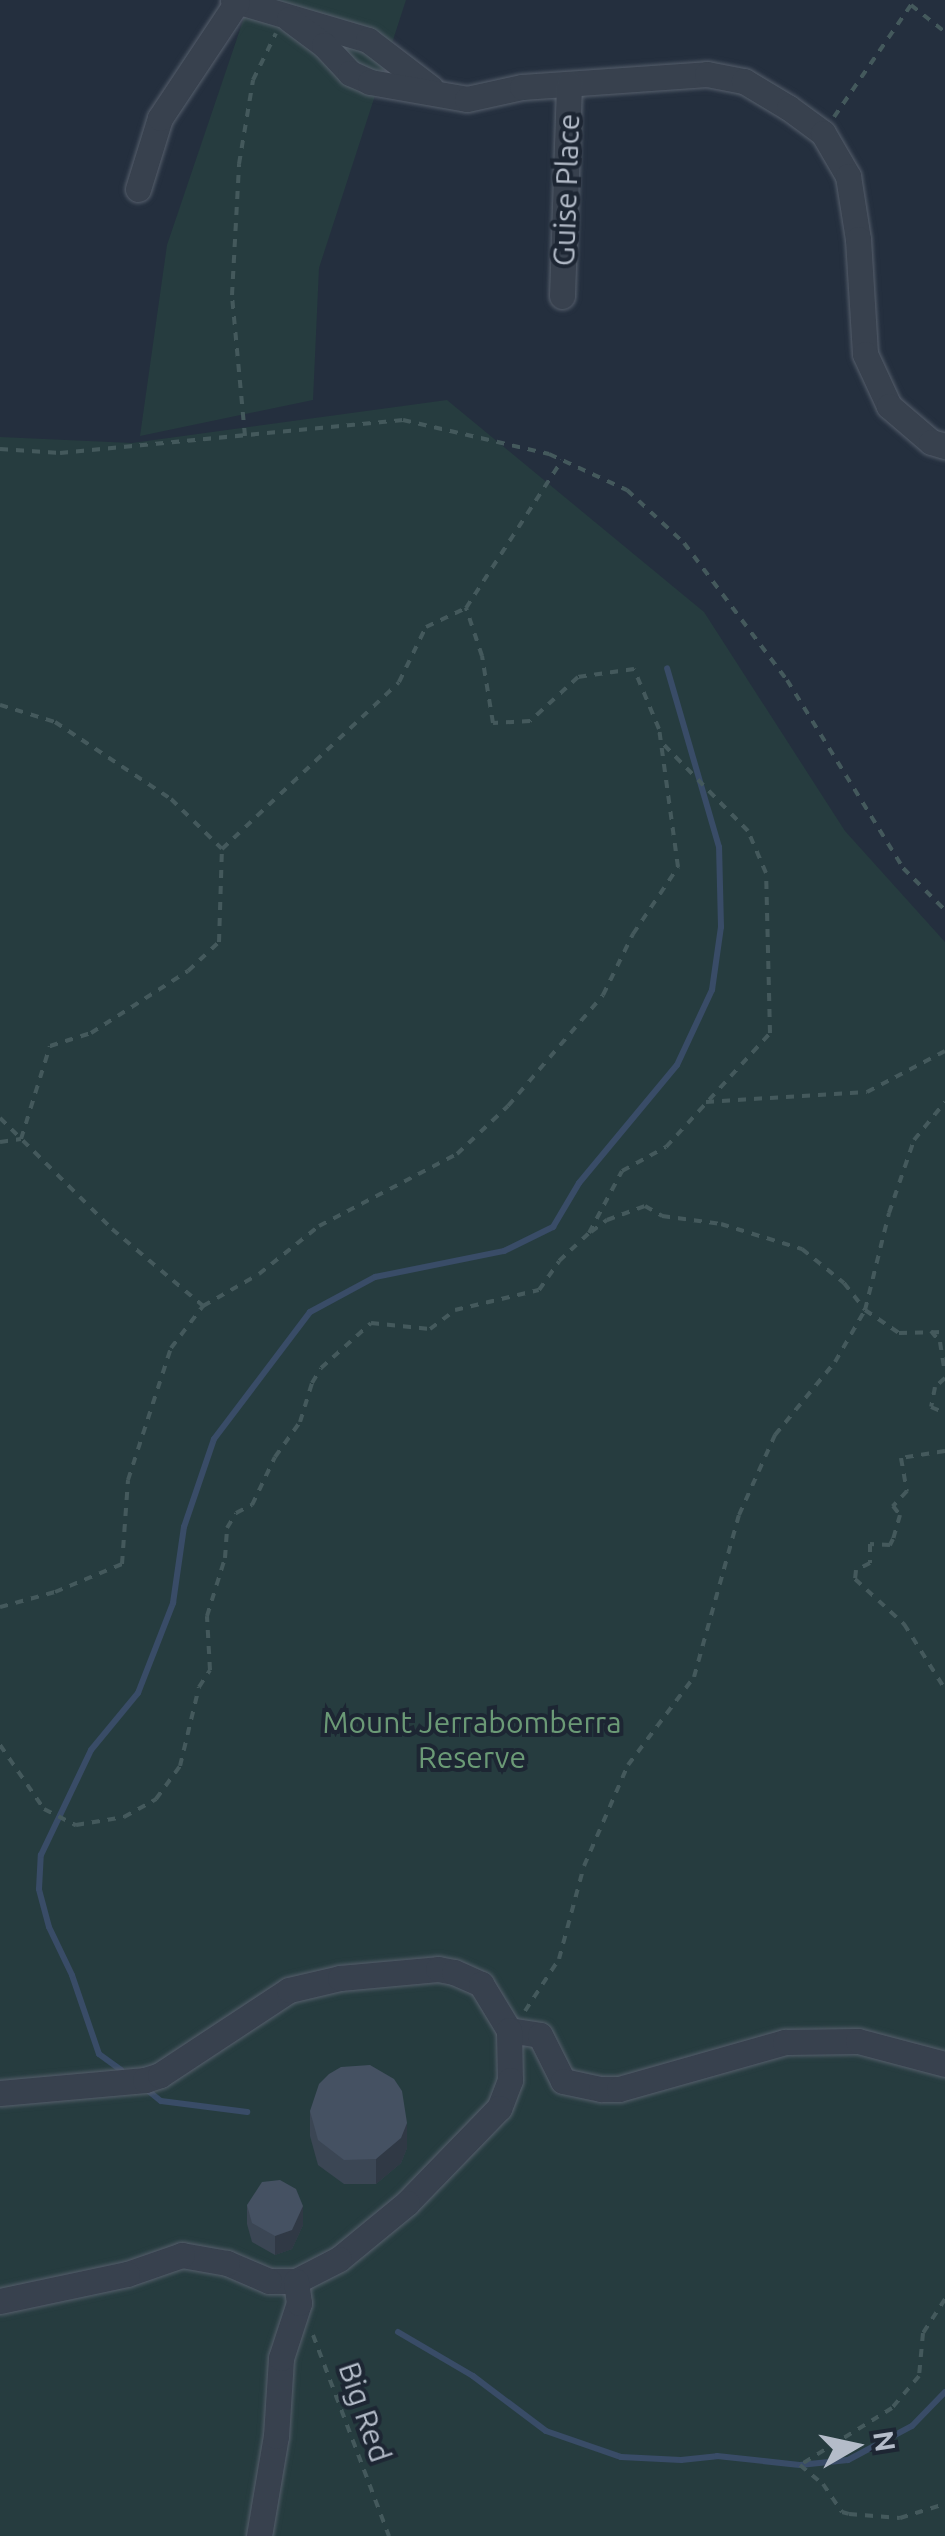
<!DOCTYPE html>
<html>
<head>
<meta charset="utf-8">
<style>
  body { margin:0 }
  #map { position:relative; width:945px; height:2536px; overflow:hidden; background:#242f3e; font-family:Ubuntu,sans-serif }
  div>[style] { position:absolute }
  .green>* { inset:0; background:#263c3f }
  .stream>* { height:6px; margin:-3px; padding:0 3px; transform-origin:3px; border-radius:3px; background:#394c67 }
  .path>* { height:4px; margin-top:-2px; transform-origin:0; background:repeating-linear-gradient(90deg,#44595c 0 8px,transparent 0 16px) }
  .roads { filter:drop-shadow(0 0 2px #565f6c) drop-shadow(0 0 2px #565f6c) }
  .minor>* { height:25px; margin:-12.5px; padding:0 12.5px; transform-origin:12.5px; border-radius:12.5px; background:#38414e }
  .wall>* { inset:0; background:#3b4654 }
  .shaded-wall>* { inset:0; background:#303945 }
  .building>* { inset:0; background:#455162 }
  span { translate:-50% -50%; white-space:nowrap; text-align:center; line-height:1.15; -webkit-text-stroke:8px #1d2633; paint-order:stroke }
  .street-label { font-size:30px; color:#b4bcc9 }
  .park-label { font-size:30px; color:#6b9a76 }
  .north { position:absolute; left:805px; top:2396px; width:100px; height:100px; -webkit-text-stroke:8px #1d2633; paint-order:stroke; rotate:81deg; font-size:28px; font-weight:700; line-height:40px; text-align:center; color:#b4bcc9 }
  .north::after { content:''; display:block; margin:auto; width:35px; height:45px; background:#b4bcc9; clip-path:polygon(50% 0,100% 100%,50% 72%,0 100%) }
</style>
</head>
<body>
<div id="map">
  <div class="green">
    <div style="clip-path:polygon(250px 0,406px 0,319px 268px,313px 400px,140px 436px,167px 245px)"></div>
    <div style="clip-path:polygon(447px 400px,704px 612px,845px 831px,945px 942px,945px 2536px,0 2536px,0 437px,132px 443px)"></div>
  </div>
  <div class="stream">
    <div style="left:121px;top:2070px;width:27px;rotate:-144deg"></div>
    <div style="left:99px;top:2054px;width:83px;rotate:-108.9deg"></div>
    <div style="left:72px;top:1975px;width:53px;rotate:-115.6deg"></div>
    <div style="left:49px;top:1927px;width:39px;rotate:-105deg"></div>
    <div style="left:39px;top:1889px;width:34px;rotate:-87deg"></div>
    <div style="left:41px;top:1855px;width:116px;rotate:-64.5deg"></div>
    <div style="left:91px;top:1750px;width:74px;rotate:-50.5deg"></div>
    <div style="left:138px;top:1693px;width:97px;rotate:-68.7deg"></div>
    <div style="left:173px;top:1603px;width:77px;rotate:-81.8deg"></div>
    <div style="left:184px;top:1527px;width:93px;rotate:-71.2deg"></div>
    <div style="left:214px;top:1439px;width:159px;rotate:-52.9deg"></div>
    <div style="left:310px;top:1312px;width:74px;rotate:-28.3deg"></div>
    <div style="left:375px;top:1277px;width:132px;rotate:-11.4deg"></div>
    <div style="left:504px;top:1251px;width:55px;rotate:-26.1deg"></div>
    <div style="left:553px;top:1227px;width:51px;rotate:-59.4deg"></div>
    <div style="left:579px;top:1183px;width:153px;rotate:-50.3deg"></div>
    <div style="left:677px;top:1065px;width:83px;rotate:-65deg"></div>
    <div style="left:712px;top:990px;width:64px;rotate:-81.9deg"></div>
    <div style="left:721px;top:927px;width:80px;rotate:-91.4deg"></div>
    <div style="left:719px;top:847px;width:186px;rotate:-106.2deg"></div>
    <div style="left:146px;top:2089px;width:19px;rotate:39deg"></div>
    <div style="left:161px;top:2101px;width:87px;rotate:7.3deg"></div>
    <div style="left:398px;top:2332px;width:87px;rotate:30.4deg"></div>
    <div style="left:473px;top:2376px;width:91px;rotate:37deg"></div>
    <div style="left:546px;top:2431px;width:79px;rotate:19.1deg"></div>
    <div style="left:621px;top:2457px;width:60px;rotate:2.9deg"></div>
    <div style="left:681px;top:2460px;width:36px;rotate:-6deg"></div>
    <div style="left:717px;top:2456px;width:83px;rotate:6.2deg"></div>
    <div style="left:800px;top:2465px;width:48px;rotate:-5.9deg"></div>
    <div style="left:848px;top:2460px;width:72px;rotate:-28deg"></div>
    <div style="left:912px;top:2426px;width:47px;rotate:-45.9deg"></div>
  </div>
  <div class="path">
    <div style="left:834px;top:117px;width:136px;rotate:-55.5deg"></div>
    <div style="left:911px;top:5px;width:43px;rotate:38.5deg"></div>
    <div style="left:245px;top:436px;width:142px;rotate:-95.3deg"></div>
    <div style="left:232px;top:295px;width:131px;rotate:-86.9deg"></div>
    <div style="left:239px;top:164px;width:85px;rotate:-80.5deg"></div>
    <div style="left:253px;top:80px;width:52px;rotate:-63.9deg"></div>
    <div style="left:0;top:449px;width:60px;rotate:3.8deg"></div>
    <div style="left:60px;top:453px;width:345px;rotate:-5.5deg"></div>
    <div style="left:403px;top:420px;width:150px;rotate:13.1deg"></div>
    <div style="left:549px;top:454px;width:86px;rotate:24.8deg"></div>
    <div style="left:627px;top:490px;width:78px;rotate:42.9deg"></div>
    <div style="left:684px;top:543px;width:171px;rotate:53.1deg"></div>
    <div style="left:787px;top:680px;width:221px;rotate:58.3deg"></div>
    <div style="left:903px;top:868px;width:59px;rotate:45deg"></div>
    <div style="left:0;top:705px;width:58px;rotate:17.2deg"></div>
    <div style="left:55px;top:722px;width:139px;rotate:33.6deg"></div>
    <div style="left:171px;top:799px;width:71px;rotate:44.4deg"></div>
    <div style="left:222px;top:849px;width:243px;rotate:-43.3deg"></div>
    <div style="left:399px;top:682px;width:61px;rotate:-63.9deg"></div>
    <div style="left:426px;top:627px;width:44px;rotate:-25.4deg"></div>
    <div style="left:466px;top:608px;width:176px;rotate:-57deg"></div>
    <div style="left:706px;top:1102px;width:161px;rotate:-3.6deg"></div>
    <div style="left:867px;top:1092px;width:88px;rotate:-27.7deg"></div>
    <div style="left:0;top:1118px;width:158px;rotate:44.7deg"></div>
    <div style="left:112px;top:1229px;width:119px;rotate:40.2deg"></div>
    <div style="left:0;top:1142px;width:21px;rotate:-8deg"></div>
    <div style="left:21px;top:1139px;width:97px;rotate:-72.7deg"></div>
    <div style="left:50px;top:1046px;width:43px;rotate:-17.6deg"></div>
    <div style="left:91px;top:1033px;width:115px;rotate:-32.6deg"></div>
    <div style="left:188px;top:971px;width:42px;rotate:-43.1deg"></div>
    <div style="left:219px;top:942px;width:93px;rotate:-88.2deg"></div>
    <div style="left:591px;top:1232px;width:20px;rotate:-37deg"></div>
    <div style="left:607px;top:1220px;width:40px;rotate:-20.2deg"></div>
    <div style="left:645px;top:1206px;width:20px;rotate:30deg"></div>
    <div style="left:662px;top:1216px;width:60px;rotate:7.7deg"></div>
    <div style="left:721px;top:1224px;width:85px;rotate:17.2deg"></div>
    <div style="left:802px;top:1249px;width:54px;rotate:39deg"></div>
    <div style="left:844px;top:1283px;width:34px;rotate:52deg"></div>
    <div style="left:865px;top:1310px;width:41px;rotate:34.1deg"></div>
    <div style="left:899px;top:1333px;width:46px;rotate:-1.2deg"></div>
    <div style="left:931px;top:1331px;width:14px;rotate:51deg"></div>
    <div style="left:940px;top:1342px;width:30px;rotate:81deg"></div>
    <div style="left:945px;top:1378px;width:13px;rotate:138deg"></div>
    <div style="left:935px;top:1387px;width:20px;rotate:101deg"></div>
    <div style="left:931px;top:1407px;width:15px;rotate:23deg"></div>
    <div style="left:945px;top:1451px;width:45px;rotate:171deg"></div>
    <div style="left:901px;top:1458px;width:34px;rotate:80deg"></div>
    <div style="left:907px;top:1491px;width:21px;rotate:133deg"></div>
    <div style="left:893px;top:1506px;width:11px;rotate:52deg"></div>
    <div style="left:900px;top:1515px;width:25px;rotate:106deg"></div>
    <div style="left:893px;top:1539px;width:7px;rotate:117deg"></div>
    <div style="left:890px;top:1545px;width:20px;rotate:-177deg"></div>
    <div style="left:870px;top:1544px;width:19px;rotate:90deg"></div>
    <div style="left:870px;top:1563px;width:16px;rotate:153deg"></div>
    <div style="left:856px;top:1570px;width:9px;rotate:96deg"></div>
    <div style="left:855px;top:1579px;width:67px;rotate:42.6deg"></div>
    <div style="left:904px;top:1624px;width:77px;rotate:57.8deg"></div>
    <div style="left:0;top:1607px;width:57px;rotate:-15.3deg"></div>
    <div style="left:55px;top:1592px;width:73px;rotate:-22.7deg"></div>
    <div style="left:122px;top:1564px;width:84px;rotate:-85.9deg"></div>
    <div style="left:128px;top:1480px;width:139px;rotate:-72deg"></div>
    <div style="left:171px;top:1348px;width:53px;rotate:-52.7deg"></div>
    <div style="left:203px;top:1306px;width:64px;rotate:-29.7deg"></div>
    <div style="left:259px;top:1274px;width:77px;rotate:-38.7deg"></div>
    <div style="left:319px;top:1226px;width:156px;rotate:-27.6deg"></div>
    <div style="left:457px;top:1154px;width:70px;rotate:-43.3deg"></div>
    <div style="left:508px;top:1106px;width:146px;rotate:-49.4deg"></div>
    <div style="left:603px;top:995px;width:68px;rotate:-63.8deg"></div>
    <div style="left:633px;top:934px;width:81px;rotate:-56.1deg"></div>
    <div style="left:678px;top:867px;width:139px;rotate:-97.8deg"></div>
    <div style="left:659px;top:729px;width:65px;rotate:-112.6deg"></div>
    <div style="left:634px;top:669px;width:57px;rotate:171.9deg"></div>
    <div style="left:578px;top:677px;width:65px;rotate:137.5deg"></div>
    <div style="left:530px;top:721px;width:37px;rotate:177deg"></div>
    <div style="left:493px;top:723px;width:68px;rotate:-99.3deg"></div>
    <div style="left:482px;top:656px;width:51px;rotate:-108.4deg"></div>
    <div style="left:0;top:1745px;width:78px;rotate:55.5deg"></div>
    <div style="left:44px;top:1809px;width:36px;rotate:27deg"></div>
    <div style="left:76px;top:1825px;width:49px;rotate:-9.5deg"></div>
    <div style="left:124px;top:1817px;width:37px;rotate:-29deg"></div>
    <div style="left:156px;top:1799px;width:41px;rotate:-54deg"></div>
    <div style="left:180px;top:1766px;width:81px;rotate:-76.5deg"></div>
    <div style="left:199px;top:1687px;width:20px;rotate:-57deg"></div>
    <div style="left:210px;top:1670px;width:54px;rotate:-93.2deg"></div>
    <div style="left:207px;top:1616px;width:61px;rotate:-72.8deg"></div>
    <div style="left:225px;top:1558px;width:30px;rotate:-86deg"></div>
    <div style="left:227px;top:1528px;width:17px;rotate:-59deg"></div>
    <div style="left:236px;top:1513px;width:18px;rotate:-27deg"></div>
    <div style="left:252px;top:1505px;width:53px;rotate:-64.4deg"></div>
    <div style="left:275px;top:1457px;width:43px;rotate:-54.5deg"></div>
    <div style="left:300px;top:1422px;width:41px;rotate:-72.9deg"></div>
    <div style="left:312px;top:1383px;width:17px;rotate:-59deg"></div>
    <div style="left:321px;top:1368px;width:67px;rotate:-42deg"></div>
    <div style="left:371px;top:1323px;width:59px;rotate:5.8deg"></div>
    <div style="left:430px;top:1329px;width:31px;rotate:-37deg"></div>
    <div style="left:455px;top:1310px;width:86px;rotate:-13.4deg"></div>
    <div style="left:539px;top:1290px;width:35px;rotate:-55deg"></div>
    <div style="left:559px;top:1261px;width:41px;rotate:-43deg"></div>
    <div style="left:589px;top:1233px;width:70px;rotate:-62deg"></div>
    <div style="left:622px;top:1171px;width:50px;rotate:-28.6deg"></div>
    <div style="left:666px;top:1147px;width:154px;rotate:-47.6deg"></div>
    <div style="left:770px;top:1033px;width:160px;rotate:-91.4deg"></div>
    <div style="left:766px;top:873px;width:46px;rotate:-113.2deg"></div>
    <div style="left:748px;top:831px;width:124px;rotate:-134.3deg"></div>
    <div style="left:525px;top:2011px;width:62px;rotate:-56.8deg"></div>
    <div style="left:559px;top:1959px;width:96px;rotate:-75deg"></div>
    <div style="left:584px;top:1866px;width:110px;rotate:-66.5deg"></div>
    <div style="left:628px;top:1765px;width:110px;rotate:-53.1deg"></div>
    <div style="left:694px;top:1677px;width:168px;rotate:-74.5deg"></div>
    <div style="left:739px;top:1515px;width:88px;rotate:-65.8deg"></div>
    <div style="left:775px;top:1435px;width:94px;rotate:-50.6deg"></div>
    <div style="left:835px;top:1362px;width:60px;rotate:-60deg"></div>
    <div style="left:865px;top:1310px;width:100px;rotate:-76.1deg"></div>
    <div style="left:889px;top:1213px;width:77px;rotate:-71.1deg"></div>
    <div style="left:914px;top:1140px;width:49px;rotate:-50.8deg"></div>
    <div style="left:945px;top:2299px;width:40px;rotate:122.9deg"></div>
    <div style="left:923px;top:2333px;width:43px;rotate:95.3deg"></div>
    <div style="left:919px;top:2376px;width:42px;rotate:130.2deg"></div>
    <div style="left:892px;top:2408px;width:108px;rotate:148.2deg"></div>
    <div style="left:800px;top:2465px;width:30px;rotate:40deg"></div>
    <div style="left:823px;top:2484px;width:34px;rotate:56deg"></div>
    <div style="left:842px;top:2512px;width:7px;rotate:16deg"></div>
    <div style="left:849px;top:2514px;width:51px;rotate:4.5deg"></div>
    <div style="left:900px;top:2518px;width:47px;rotate:-17.3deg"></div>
    <div style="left:313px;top:2335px;width:215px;rotate:69.3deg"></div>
  </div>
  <div class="roads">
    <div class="minor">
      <div style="left:233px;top:0;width:141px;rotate:16.5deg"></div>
      <div style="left:368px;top:40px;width:79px;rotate:37.3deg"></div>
      <div style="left:289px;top:19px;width:44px;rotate:36.6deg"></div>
      <div style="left:324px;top:45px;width:38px;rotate:47deg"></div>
      <div style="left:350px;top:73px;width:22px;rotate:24deg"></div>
      <div style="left:370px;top:82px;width:98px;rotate:9.9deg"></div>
      <div style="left:467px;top:99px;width:56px;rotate:-12.3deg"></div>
      <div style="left:522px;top:87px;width:185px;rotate:-4deg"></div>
      <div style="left:707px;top:74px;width:38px;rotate:11deg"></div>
      <div style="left:744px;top:81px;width:52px;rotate:31deg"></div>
      <div style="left:789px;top:108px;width:42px;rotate:36.3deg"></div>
      <div style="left:823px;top:133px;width:50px;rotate:59.8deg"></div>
      <div style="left:848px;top:176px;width:64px;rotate:81deg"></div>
      <div style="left:858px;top:239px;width:115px;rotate:86.5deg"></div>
      <div style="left:865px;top:354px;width:57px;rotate:65.2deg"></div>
      <div style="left:889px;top:406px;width:55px;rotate:40.6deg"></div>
      <div style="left:931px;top:442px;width:15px;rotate:16deg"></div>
      <div style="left:138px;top:189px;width:74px;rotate:-72.8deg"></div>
      <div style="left:160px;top:118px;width:139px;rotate:-56.4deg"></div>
      <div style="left:562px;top:296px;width:212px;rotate:-88.1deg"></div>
      <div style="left:509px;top:2030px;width:31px;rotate:9deg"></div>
      <div style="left:540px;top:2035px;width:51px;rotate:63.4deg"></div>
      <div style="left:563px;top:2081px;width:39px;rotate:12deg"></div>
      <div style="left:601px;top:2089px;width:18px"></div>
      <div style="left:619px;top:2089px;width:173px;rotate:-15.8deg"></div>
      <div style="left:785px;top:2042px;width:73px;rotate:-0.8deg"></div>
      <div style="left:858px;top:2041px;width:90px;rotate:14.8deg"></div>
      <div style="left:0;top:2093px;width:146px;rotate:-5.1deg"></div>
      <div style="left:145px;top:2080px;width:16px;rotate:-18deg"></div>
      <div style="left:160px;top:2075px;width:154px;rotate:-33.4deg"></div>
      <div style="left:289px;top:1990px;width:52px;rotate:-13.2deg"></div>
      <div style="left:340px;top:1978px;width:98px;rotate:-5.2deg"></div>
      <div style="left:438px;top:1969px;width:16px;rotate:11deg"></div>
      <div style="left:454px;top:1972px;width:30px;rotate:24deg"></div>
      <div style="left:481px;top:1984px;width:54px;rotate:58.7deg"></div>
      <div style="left:509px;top:2030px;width:50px;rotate:88.9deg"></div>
      <div style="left:510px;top:2080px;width:30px;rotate:111deg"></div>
      <div style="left:499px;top:2108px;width:132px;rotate:134.1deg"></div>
      <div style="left:407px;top:2203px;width:88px;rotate:140.5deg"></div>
      <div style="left:339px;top:2259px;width:48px;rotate:152.9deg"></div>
      <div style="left:296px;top:2281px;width:27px;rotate:180deg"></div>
      <div style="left:269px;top:2281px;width:46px;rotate:-156.8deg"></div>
      <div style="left:227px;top:2263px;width:46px;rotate:-169.9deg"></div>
      <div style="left:182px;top:2255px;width:58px;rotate:160.9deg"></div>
      <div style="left:127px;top:2274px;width:130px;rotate:168deg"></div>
      <div style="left:259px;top:2536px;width:101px;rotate:-80.4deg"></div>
      <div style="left:276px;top:2436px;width:78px;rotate:-86.3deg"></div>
      <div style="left:281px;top:2358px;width:58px;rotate:-71.9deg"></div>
      <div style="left:299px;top:2303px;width:22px;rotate:-98deg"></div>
    </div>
  </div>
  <div class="wall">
    <div style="clip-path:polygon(310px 2111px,407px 2148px,401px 2163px,376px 2184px,344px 2184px,318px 2165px,310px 2136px)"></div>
    <div style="clip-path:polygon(247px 2205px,303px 2225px,292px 2249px,275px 2255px,252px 2242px,247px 2224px)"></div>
  </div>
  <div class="shaded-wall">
    <div style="clip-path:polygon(407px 2123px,407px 2148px,401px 2163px,376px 2184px,376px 2159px)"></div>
    <div style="clip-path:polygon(303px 2206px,303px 2225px,292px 2249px,275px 2255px,275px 2236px)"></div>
  </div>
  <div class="building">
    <div style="clip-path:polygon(370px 2065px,394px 2079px,402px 2091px,407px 2123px,401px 2138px,376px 2159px,344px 2160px,318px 2140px,310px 2111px,319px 2084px,329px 2074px,341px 2067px)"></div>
    <div style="clip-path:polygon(280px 2180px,296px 2189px,303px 2206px,292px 2230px,275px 2236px,252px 2223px,247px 2205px,262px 2182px)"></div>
  </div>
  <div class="street-label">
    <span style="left:566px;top:190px;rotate:-88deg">Guise Place</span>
    <span style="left:365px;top:2412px;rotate:71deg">Big Red</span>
  </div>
  <div class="park-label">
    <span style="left:472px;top:1739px">Mount Jerrabomberra<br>Reserve</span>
  </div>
  <div class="north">N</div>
</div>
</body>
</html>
